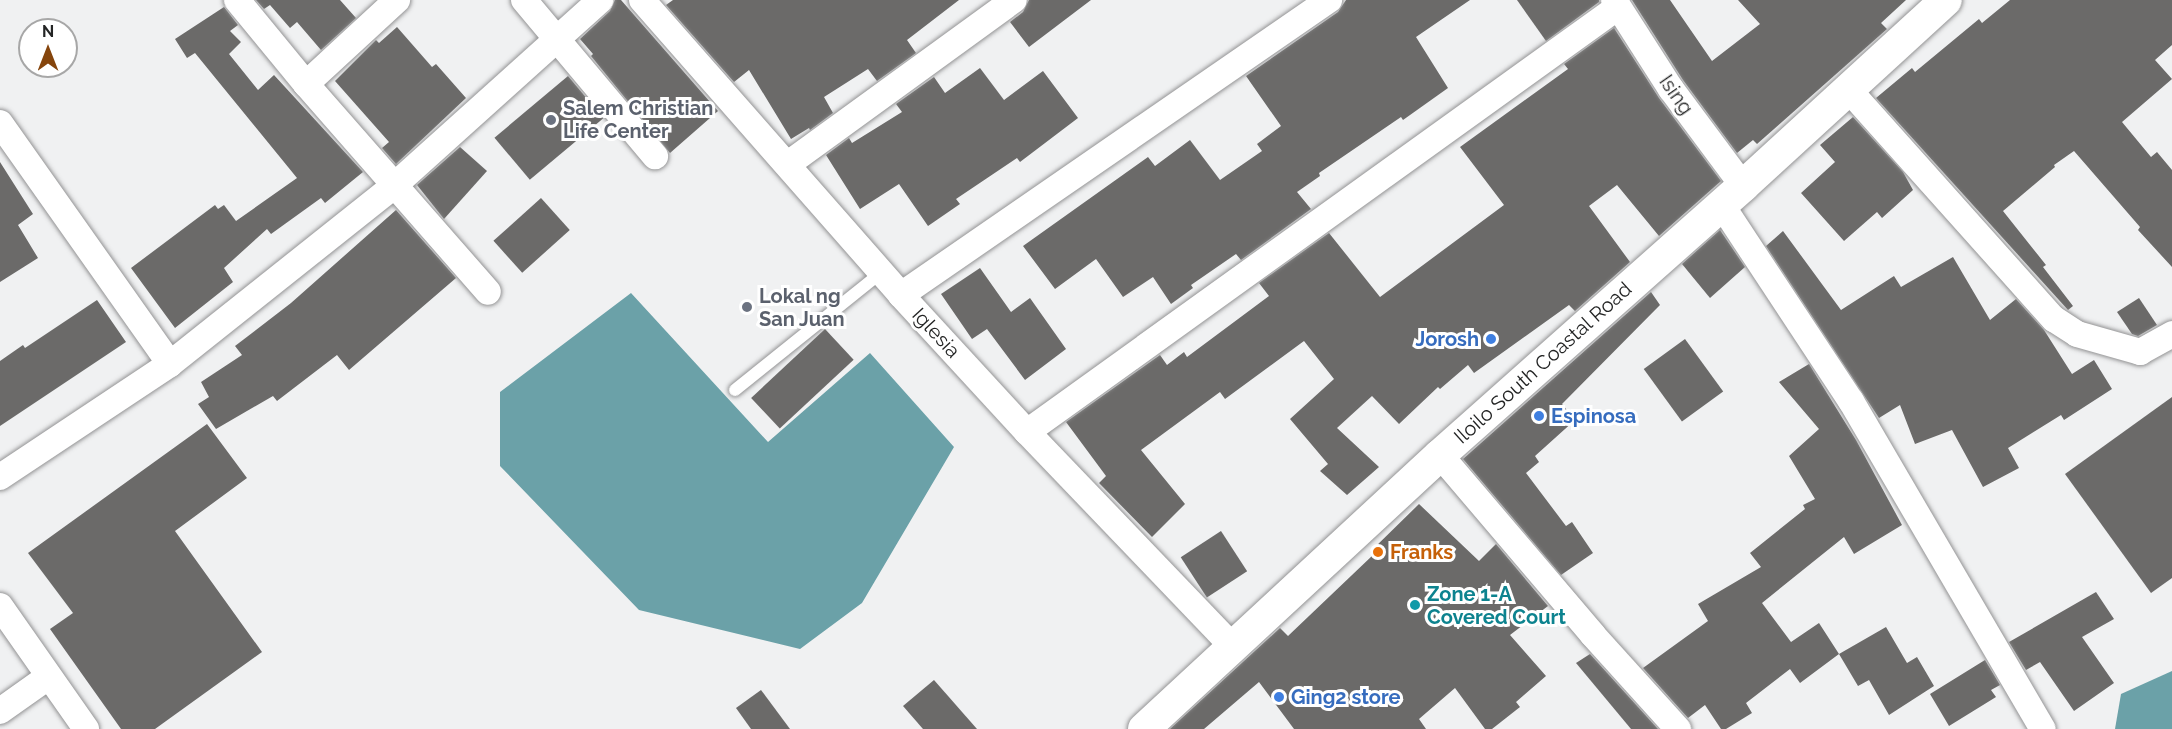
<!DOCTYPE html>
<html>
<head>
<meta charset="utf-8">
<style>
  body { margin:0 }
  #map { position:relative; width:2172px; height:729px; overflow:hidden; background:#f0f1f2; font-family:Raleway,sans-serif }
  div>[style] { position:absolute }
  .water>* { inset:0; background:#6ba1a8 }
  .building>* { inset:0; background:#6b6a69; transform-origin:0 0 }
  .roads { filter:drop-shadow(0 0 2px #939394) drop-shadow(0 0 2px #939394) }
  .service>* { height:12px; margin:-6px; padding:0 6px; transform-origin:6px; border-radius:6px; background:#fff }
  .minor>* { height:26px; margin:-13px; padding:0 13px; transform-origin:13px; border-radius:13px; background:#fff }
  .tertiary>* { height:32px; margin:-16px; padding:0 16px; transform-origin:16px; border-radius:16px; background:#fff }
  .dots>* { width:16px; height:16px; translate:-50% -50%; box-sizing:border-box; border:3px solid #fff; border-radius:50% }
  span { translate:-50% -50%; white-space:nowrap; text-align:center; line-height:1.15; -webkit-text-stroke:6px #fff; paint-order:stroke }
  .street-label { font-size:20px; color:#232424 }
  .worship-label { font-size:20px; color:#5b616d; font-weight:700 }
  .left { translate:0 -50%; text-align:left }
  .shop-label { font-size:20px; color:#366cbe; font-weight:700 }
  .right { translate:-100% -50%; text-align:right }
  .food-label { font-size:20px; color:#c56008; font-weight:700 }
  .culture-label { font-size:20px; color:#0d838f; font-weight:700 }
  .north { position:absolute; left:18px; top:18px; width:60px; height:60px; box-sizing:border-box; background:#fff; border:2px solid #a7a7a7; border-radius:50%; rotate:0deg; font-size:16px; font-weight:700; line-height:24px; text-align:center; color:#232424 }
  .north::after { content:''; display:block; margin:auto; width:21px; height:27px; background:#85450c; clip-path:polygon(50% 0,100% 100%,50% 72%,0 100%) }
</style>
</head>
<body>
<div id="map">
  <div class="water">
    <div style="clip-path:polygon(631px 293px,768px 442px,870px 353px,954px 447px,862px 603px,800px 649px,639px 610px,500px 466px,500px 392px)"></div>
    <div style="clip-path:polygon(2172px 671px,2172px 729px,2115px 729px,2121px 694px)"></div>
  </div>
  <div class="building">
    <div style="clip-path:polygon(256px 0,340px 0,356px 18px,321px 50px,297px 22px,290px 28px,270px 5px,264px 9px)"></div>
    <div style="clip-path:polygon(615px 0,621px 0,718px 111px,670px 153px,591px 56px,593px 54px,580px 39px,610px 11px)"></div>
    <div style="clip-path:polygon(673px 0,959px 0,907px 40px,916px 53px,877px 81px,868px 69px,824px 97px,833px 113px,810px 130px,809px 128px,791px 139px,749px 70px,734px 82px,666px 5px)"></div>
    <div style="clip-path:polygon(1029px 0,1091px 0,1029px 47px,1010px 22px,1023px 12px)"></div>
    <div style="clip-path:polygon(1346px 0,1470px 0,1416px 37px,1448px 88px,1403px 120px,1401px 117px,1319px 173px,1320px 176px,1297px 192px,1311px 209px,1241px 260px,1236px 254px,1191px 285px,1193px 288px,1171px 304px,1153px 277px,1123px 297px,1096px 259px,1055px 289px,1023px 246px,1148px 157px,1155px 166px,1190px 140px,1220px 180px,1262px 151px,1257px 144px,1281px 126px,1246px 76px,1338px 12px)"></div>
    <div style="clip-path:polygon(1517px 0,1599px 0,1599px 2px,1546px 41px)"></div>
    <div style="clip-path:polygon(1632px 0,1670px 0,1712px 61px,1760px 24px,1738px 0,1906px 0,1881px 23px,1887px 29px,1757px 144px,1753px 140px,1737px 153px,1683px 80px)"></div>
    <div style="clip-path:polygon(2010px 0,2172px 0,2172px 45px,2155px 60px,2172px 79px,2122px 122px,2151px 157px,2157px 152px,2172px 170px,2172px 267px,2138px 230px,2140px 227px,2074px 151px,2054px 165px,2055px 167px,2003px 211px,2046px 265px,2043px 267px,2073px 306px,2068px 310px,1876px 98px,1912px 68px,1915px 72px,1979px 19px,1982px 23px)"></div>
    <div style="clip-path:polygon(224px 7px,238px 25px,230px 31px,241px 42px,229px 54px,258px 90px,274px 75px,363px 172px,325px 203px,321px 198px,271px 234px,267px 229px,224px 268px,233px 282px,175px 328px,131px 268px,215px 205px,218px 209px,224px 205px,236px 221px,297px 178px,195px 53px,187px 58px,175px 39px)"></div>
    <div style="clip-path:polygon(397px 27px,432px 67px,436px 64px,466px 98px,396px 164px,382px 148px,389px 142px,335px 81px,376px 40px,379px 43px)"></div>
    <div style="clip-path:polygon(1614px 28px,1659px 98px,1721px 181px,1659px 236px,1617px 185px,1589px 206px,1630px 262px,1575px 311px,1569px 305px,1474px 373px,1468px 365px,1440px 389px,1438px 387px,1399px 424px,1372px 396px,1337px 428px,1379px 467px,1347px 495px,1320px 471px,1328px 464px,1290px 419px,1334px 379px,1304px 341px,1225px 399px,1220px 392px,1141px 450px,1185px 504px,1152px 537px,1099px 483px,1106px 476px,1066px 422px,1160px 355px,1167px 365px,1184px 352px,1187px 357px,1269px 296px,1259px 283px,1329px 233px,1380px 297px,1504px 205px,1460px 147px,1568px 69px,1564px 64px)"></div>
    <div style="clip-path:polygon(980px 68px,1004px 100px,1043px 71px,1078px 118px,1020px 162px,1017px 158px,956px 199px,960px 204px,928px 226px,899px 184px,860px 209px,826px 155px,849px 138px,852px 143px,902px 112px,896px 104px,934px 77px,945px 93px)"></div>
    <div style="left:568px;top:76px;width:55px;height:96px;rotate:50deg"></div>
    <div style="clip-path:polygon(1853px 117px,1903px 172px,1913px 190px,1882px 218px,1877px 212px,1844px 241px,1801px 193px,1835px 162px,1820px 145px)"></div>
    <div style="clip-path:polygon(460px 147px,487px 171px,444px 219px,417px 185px)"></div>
    <div style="clip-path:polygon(0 162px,33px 214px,18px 225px,38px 258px,0 282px)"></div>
    <div style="left:541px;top:198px;width:43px;height:64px;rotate:48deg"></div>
    <div style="clip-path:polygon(396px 210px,456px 278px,349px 370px,337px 355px,277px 401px,273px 396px,216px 429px,198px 404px,209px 397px,201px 382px,242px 355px,235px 346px,291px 303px)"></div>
    <div style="clip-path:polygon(1720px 230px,1745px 267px,1710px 298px,1682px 264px)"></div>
    <div style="clip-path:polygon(1783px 231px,1841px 310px,1894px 276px,1901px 287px,1953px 257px,1990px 320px,2016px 299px,2044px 330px,2072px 374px,2094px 360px,2112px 389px,2064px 420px,2061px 415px,2008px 448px,2019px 468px,1983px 487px,1952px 430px,1915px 444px,1900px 405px,1879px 418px,1766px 246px)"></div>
    <div style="clip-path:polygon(980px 268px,1011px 312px,1030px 298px,1066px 349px,1025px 380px,987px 329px,972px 339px,941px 294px)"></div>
    <div style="clip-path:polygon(1651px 292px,1660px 305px,1562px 404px,1575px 420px,1535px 456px,1539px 462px,1526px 473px,1566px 526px,1572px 522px,1593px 553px,1561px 575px,1463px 459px)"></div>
    <div style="clip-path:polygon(2139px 298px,2157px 325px,2138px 336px,2132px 334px,2117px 312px)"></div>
    <div style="clip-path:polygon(97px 300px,126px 342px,0 426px,0 361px,23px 345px,25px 348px)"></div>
    <div style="left:825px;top:329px;width:42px;height:101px;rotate:47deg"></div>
    <div style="left:1685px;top:339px;width:65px;height:51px;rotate:54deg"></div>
    <div style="clip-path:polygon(1809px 364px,1856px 440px,1902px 525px,1854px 554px,1844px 537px,1762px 603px,1791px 642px,1819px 623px,1839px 654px,1800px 683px,1790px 669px,1746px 703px,1752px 713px,1726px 729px,1721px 729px,1705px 705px,1688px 718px,1643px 668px,1708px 621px,1698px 604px,1761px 567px,1750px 553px,1805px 509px,1803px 505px,1815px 499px,1789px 456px,1819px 429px,1779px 382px)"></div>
    <div style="clip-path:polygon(2172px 397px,2172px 578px,2151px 593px,2065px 474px)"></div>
    <div style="clip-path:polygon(207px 424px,247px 478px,175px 531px,262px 652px,155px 729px,121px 729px,50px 629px,73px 613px,28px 553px)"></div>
    <div style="clip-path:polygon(1419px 504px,1479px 561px,1496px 544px,1548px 606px,1510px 635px,1546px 676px,1516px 702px,1520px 707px,1492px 729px,1485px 729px,1455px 688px,1419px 719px,1426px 729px,1294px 729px,1259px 682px,1204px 729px,1170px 729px,1280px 628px,1288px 636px,1373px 555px,1370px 552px)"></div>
    <div style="left:1221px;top:531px;width:48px;height:48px;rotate:57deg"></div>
    <div style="clip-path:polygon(2096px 592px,2114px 619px,2082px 637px,2114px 683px,2074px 711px,2040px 662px,2026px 670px,2009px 642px)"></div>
    <div style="clip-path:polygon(1886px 627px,1907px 663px,1917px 657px,1934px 686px,1889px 715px,1869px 680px,1858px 686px,1839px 654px)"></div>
    <div style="clip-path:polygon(1590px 654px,1658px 729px,1631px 729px,1576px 663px)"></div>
    <div style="clip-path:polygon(1985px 660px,2000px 685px,1991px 690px,1996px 697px,1949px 726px,1930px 694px)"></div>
    <div style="clip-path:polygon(934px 680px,977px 729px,923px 729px,903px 706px)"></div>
    <div style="clip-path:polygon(761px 690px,790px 729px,751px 729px,736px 708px)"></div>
  </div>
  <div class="roads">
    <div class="service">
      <div style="left:735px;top:390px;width:189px;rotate:-38.8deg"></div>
    </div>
    <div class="minor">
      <div style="left:237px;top:0;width:109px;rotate:50.6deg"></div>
      <div style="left:306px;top:84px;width:276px;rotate:48.8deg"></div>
      <div style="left:524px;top:0;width:204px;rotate:50deg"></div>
      <div style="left:642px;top:0;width:393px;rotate:48.7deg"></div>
      <div style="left:901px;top:295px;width:186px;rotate:47.4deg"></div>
      <div style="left:1027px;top:432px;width:299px;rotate:46.2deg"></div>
      <div style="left:1614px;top:0;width:106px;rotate:57.4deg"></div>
      <div style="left:1671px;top:89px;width:121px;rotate:53.4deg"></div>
      <div style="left:306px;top:84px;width:124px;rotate:-42.7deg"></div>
      <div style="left:1848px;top:89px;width:309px;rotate:48.2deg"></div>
      <div style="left:2054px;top:319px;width:27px;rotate:33deg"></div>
      <div style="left:2077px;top:334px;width:66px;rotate:15.9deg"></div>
      <div style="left:2140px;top:352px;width:37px;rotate:-29deg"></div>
      <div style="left:0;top:123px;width:295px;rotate:54.8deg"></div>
      <div style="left:788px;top:164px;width:279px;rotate:-36deg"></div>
      <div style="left:1721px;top:204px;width:236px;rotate:56.6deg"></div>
      <div style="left:1851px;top:401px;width:380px;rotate:59.7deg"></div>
      <div style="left:901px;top:295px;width:520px;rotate:-34.58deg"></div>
      <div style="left:1027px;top:432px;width:728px;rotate:-35.72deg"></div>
      <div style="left:1440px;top:455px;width:236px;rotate:49.6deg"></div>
      <div style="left:1593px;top:635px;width:127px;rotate:47.9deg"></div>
      <div style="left:0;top:477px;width:204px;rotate:-33.6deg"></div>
      <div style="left:170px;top:364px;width:289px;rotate:-38.5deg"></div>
      <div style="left:396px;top:184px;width:275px;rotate:-42deg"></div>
      <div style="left:0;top:606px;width:150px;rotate:55deg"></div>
      <div style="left:0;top:711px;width:59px;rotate:-35.3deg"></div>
    </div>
    <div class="tertiary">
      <div style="left:1144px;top:729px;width:403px;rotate:-42.8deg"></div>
      <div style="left:1440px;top:455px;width:405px;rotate:-41.6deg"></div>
      <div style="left:1743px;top:186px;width:275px;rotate:-42.5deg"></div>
    </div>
  </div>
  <div class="dots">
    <div style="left:551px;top:120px;background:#6b7280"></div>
    <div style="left:747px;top:307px;background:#6b7280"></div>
    <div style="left:1491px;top:339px;background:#3f7fe0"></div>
    <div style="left:1539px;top:416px;background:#3f7fe0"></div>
    <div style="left:1378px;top:552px;background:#e8710a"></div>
    <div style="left:1415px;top:605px;background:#0f9aa8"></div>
    <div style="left:1279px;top:697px;background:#3f7fe0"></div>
  </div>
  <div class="street-label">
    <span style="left:1676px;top:95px;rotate:55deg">Ising</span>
    <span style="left:936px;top:333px;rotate:47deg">Iglesia</span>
    <span style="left:1543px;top:363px;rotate:-42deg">Iloilo South Coastal Road</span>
  </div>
  <div class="worship-label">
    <span class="left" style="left:563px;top:120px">Salem Christian<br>Life Center</span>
    <span class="left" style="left:759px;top:308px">Lokal ng<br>San Juan</span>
  </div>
  <div class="shop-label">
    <span class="right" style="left:1479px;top:339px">Jorosh</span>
    <span class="left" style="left:1551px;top:416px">Espinosa</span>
    <span class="left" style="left:1291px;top:697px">Ging2 store</span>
  </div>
  <div class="food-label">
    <span class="left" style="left:1390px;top:552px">Franks</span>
  </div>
  <div class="culture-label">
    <span class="left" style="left:1427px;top:606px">Zone 1-A<br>Covered Court</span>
  </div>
  <div class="north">N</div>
</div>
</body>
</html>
